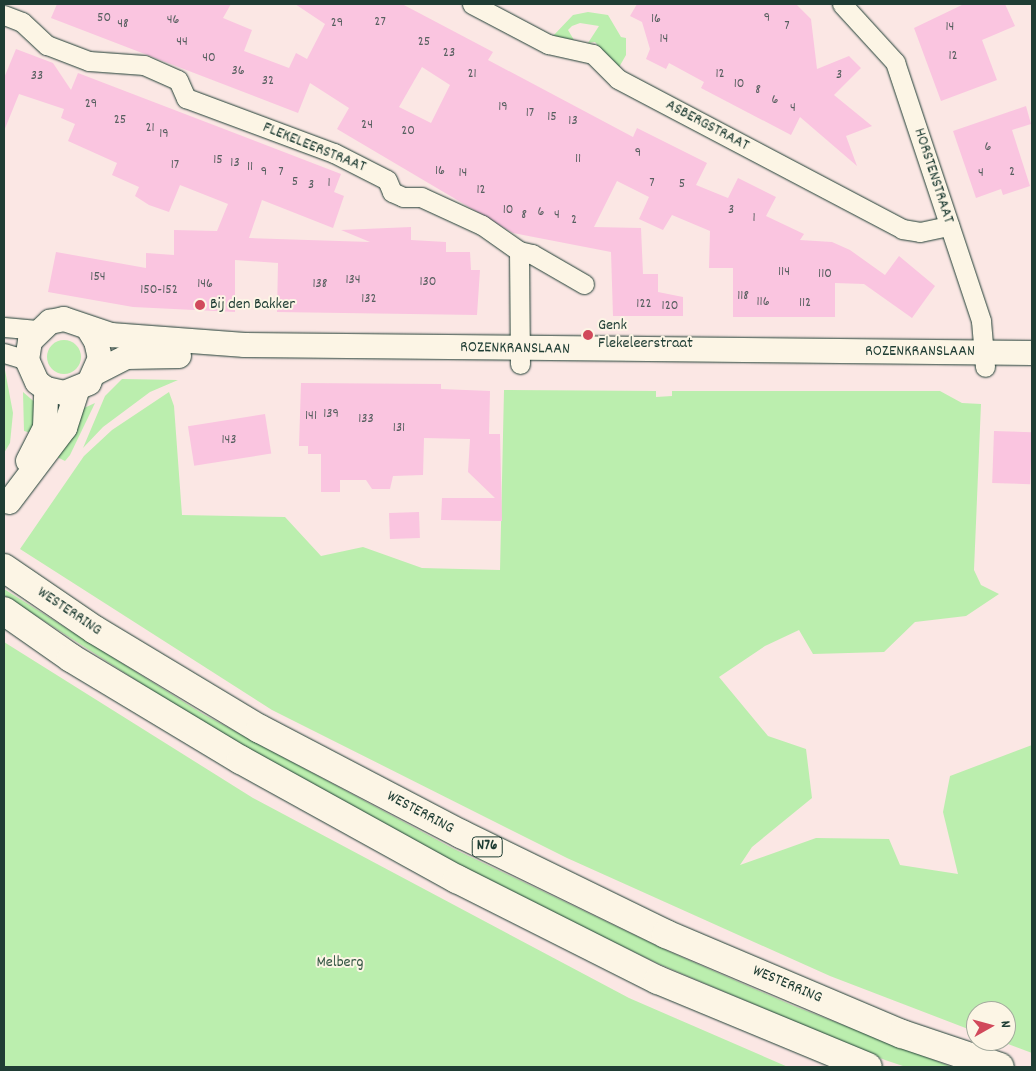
<!DOCTYPE html>
<html>
<head>
<meta charset="utf-8">
<style>
  body { margin:0 }
  #map { position:relative; width:1036px; height:1071px; overflow:hidden; background:#fbe7e4; font-family:Dekko,sans-serif }
  div>[style] { position:absolute }
  .green>* { inset:0; background:#bbeeae }
  .round { border-radius:50% }
  .building>* { inset:0; background:#fac5e0; transform-origin:0 0 }
  .roads { filter:drop-shadow(0 0 1px #1f3d34) drop-shadow(0 0 1px #1f3d34) }
  .minor>* { height:19px; margin:-9.5px; padding:0 9.5px; transform-origin:9.5px; border-radius:9.5px; background:#fcf5e5 }
  .tertiary>* { height:24px; margin:-12px; padding:0 12px; transform-origin:12px; border-radius:12px; background:#fcf5e5 }
  .trunk>* { height:28px; margin:-14px; padding:0 14px; transform-origin:14px; border-radius:14px; background:#fcf5e5 }
  .dots>* { width:14px; height:14px; translate:-50% -50%; box-sizing:border-box; border:2px solid #fcf5e5; border-radius:50% }
  span { translate:-50% -50%; white-space:nowrap; text-align:center; line-height:1.15; -webkit-text-stroke:4px #fcf5e5; paint-order:stroke }
  .number-label { font-size:14px; color:#565f5f }
  .number-label span { -webkit-text-stroke-width:0 }
  .shield-label span { padding:1px 4px; background:#fcf5e5; border:1px solid; border-radius:4px; -webkit-text-stroke-width:0 }
  .shield-label { font-size:15px; color:#1f3d34; font-weight:700 }
  .street-label { font-size:16px; color:#1f3d34 }
  .poi-label { font-size:16px; color:#1f3d34 }
  .left { translate:0 -50%; text-align:left }
  .park-label { font-size:16px; color:#365846 }
  .frame { position:absolute; inset:0; border:5px solid #1f3d34; pointer-events:none }
  .north { position:absolute; left:966px; top:1001px; width:50px; height:50px; box-sizing:border-box; background:#fcf5e5; border:1px solid #a4ab9e; border-radius:50%; rotate:83deg; font-size:14px; font-weight:700; line-height:20px; text-align:center; color:#1f3d34 }
  .north::after { content:''; display:block; margin:auto; width:18px; height:22px; background:#d1495b; clip-path:polygon(50% 0,100% 100%,50% 72%,0 100%) }
</style>
</head>
<body>
<div id="map">
  <div class="green">
    <div style="clip-path:polygon(588px 12px,608px 15px,621px 37px,626px 38px,626px 55px,618px 69px,595px 42px,588px 43px,599px 26px,580px 23px,572px 26px,568px 30px,574px 40px,553px 36px,573px 15px)"></div>
    <div class="round" style="left:47px;top:340px;width:34px;height:34px"></div>
    <div style="clip-path:polygon(4px 365px,13px 413px,10px 443px,4px 453px)"></div>
    <div style="clip-path:polygon(122px 379px,178px 380px,150px 392px,103px 427px,83px 448px,105px 396px)"></div>
    <div style="clip-path:polygon(504px 390px,656px 391px,656px 397px,672px 396px,672px 391px,940px 391px,962px 403px,981px 404px,974px 570px,981px 585px,999px 594px,966px 616px,915px 622px,884px 652px,813px 654px,799px 630px,765px 646px,719px 677px,768px 736px,806px 749px,812px 798px,752px 847px,740px 865px,816px 838px,889px 839px,900px 865px,958px 874px,943px 812px,950px 776px,1032px 745px,1032px 1053px,1000px 1041px,1006px 1041px,1006px 1011px,976px 1011px,976px 1032px,830px 976px,567px 858px,272px 710px,20px 549px,84px 456px,112px 430px,169px 392px,174px 406px,182px 515px,285px 517px,321px 556px,363px 547px,422px 568px,500px 570px)"></div>
    <div style="clip-path:polygon(23px 392px,38px 405px,35px 434px,24px 431px)"></div>
    <div style="clip-path:polygon(95px 403px,70px 455px,65px 461px,57px 457px,82px 409px)"></div>
    <div style="clip-path:polygon(4px 589px,203px 714px,454px 849px,668px 951px,794px 1006px,952px 1067px,906px 1067px,885px 1060px,659px 964px,454px 865px,193px 717px,4px 595px)"></div>
    <div style="clip-path:polygon(4px 642px,253px 798px,629px 998px,788px 1067px,4px 1067px)"></div>
  </div>
  <div class="building">
    <div style="clip-path:polygon(evenodd,57px 4px,231px 4px,223px 18px,252px 30px,244px 51px,289px 68px,296px 53px,307px 59px,325px 24px,295px 4px,402px 4px,493px 52px,488px 60px,633px 137px,637px 128px,707px 163px,696px 185px,728px 198px,738px 178px,776px 197px,766px 216px,804px 234px,800px 240px,832px 242px,850px 250px,885px 275px,899px 256px,935px 286px,912px 318px,864px 284px,835px 283px,835px 317px,733px 317px,733px 268px,709px 268px,710px 231px,672px 215px,663px 230px,639px 219px,649px 197px,617px 181px,594px 227px,641px 228px,643px 274px,658px 274px,658px 292px,683px 297px,683px 316px,613px 316px,611px 252px,513px 233px,337px 129px,349px 108px,310px 83px,298px 113px,51px 18px,57px 4px,422px 67px,450px 85px,431px 123px,399px 107px,422px 67px)"></div>
    <div style="clip-path:polygon(637px 4px,796px 4px,811px 19px,817px 69px,849px 56px,861px 68px,834px 95px,872px 126px,846px 136px,857px 166px,800px 117px,791px 135px,701px 88px,704px 82px,669px 63px,666px 69px,646px 59px,650px 49px,642px 22px,630px 16px)"></div>
    <div style="clip-path:polygon(964px 4px,1005px 4px,1015px 26px,982px 40px,997px 80px,941px 101px,914px 28px)"></div>
    <div style="clip-path:polygon(16px 49px,53px 63px,71px 90px,78px 73px,341px 174px,334px 192px,344px 196px,333px 228px,262px 200px,249px 238px,370px 242px,341px 230px,411px 227px,411px 240px,446px 242px,446px 252px,470px 252px,471px 270px,480px 270px,477px 315px,277px 312px,278px 263px,235px 260px,235px 312px,133px 307px,48px 292px,56px 252px,146px 268px,146px 253px,174px 255px,174px 230px,217px 231px,228px 204px,180px 185px,169px 212px,149px 205px,135px 196px,139px 187px,112px 175px,117px 163px,68px 141px,75px 124px,61px 118px,64px 109px,19px 94px,4px 131px,4px 78px)"></div>
    <div style="clip-path:polygon(1026px 106px,1031px 124px,1012px 130px,1030px 186px,1003px 195px,1001px 189px,976px 198px,953px 131px)"></div>
    <div style="clip-path:polygon(301px 383px,441px 384px,441px 389px,490px 391px,489px 434px,500px 434px,502px 521px,441px 520px,442px 498px,495px 498px,468px 472px,470px 439px,424px 438px,423px 475px,393px 476px,390px 489px,372px 489px,366px 480px,340px 480px,340px 492px,321px 492px,321px 454px,308px 454px,308px 446px,299px 446px)"></div>
    <div style="left:265px;top:414px;width:40px;height:78px;rotate:81deg"></div>
    <div style="left:994px;top:431px;width:38px;height:52px;rotate:2deg"></div>
    <div style="left:419px;top:512px;width:26px;height:30px;rotate:88deg"></div>
  </div>
  <div class="roads">
    <div class="minor">
      <div style="left:472px;top:4px;width:86px;rotate:27.8deg"></div>
      <div style="left:548px;top:44px;width:46px;rotate:12.5deg"></div>
      <div style="left:593px;top:54px;width:35px;rotate:45deg"></div>
      <div style="left:618px;top:79px;width:321px;rotate:27.8deg"></div>
      <div style="left:902px;top:229px;width:18px;rotate:9deg"></div>
      <div style="left:920px;top:232px;width:30px;rotate:-12deg"></div>
      <div style="left:842px;top:4px;width:79px;rotate:47.6deg"></div>
      <div style="left:895px;top:62px;width:273px;rotate:71.6deg"></div>
      <div style="left:981px;top:321px;width:46px;rotate:85deg"></div>
      <div style="left:4px;top:15px;width:19px;rotate:21deg"></div>
      <div style="left:22px;top:22px;width:34px;rotate:43deg"></div>
      <div style="left:47px;top:45px;width:45px;rotate:20.9deg"></div>
      <div style="left:89px;top:61px;width:55px;rotate:4.2deg"></div>
      <div style="left:144px;top:65px;width:37px;rotate:24deg"></div>
      <div style="left:178px;top:80px;width:20px;rotate:66deg"></div>
      <div style="left:186px;top:98px;width:158px;rotate:20.4deg"></div>
      <div style="left:334px;top:153px;width:59px;rotate:27deg"></div>
      <div style="left:387px;top:180px;width:13px;rotate:67deg"></div>
      <div style="left:392px;top:192px;width:12px;rotate:24deg"></div>
      <div style="left:403px;top:197px;width:18px"></div>
      <div style="left:421px;top:197px;width:67px;rotate:24.7deg"></div>
      <div style="left:482px;top:225px;width:45px;rotate:35.1deg"></div>
      <div style="left:519px;top:251px;width:113px;rotate:89.5deg"></div>
      <div style="left:519px;top:251px;width:13px;rotate:13deg"></div>
      <div style="left:532px;top:254px;width:60px;rotate:30deg"></div>
      <div style="left:4px;top:327px;width:33px;rotate:5deg"></div>
      <div style="left:4px;top:353px;width:24px;rotate:17deg"></div>
    </div>
    <div class="tertiary">
      <div style="left:89px;top:330px;width:13px;rotate:58deg"></div>
      <div style="left:96px;top:341px;width:17px;rotate:77deg"></div>
      <div style="left:100px;top:358px;width:27px;rotate:114deg"></div>
      <div style="left:89px;top:383px;width:27px;rotate:158deg"></div>
      <div style="left:64px;top:393px;width:18px;rotate:-167deg"></div>
      <div style="left:46px;top:389px;width:11px;rotate:-142deg"></div>
      <div style="left:37px;top:382px;width:24px;rotate:-114deg"></div>
      <div style="left:27px;top:360px;width:19px;rotate:-81deg"></div>
      <div style="left:30px;top:341px;width:28px;rotate:-44deg"></div>
      <div style="left:50px;top:322px;width:14px;rotate:-12deg"></div>
      <div style="left:64px;top:319px;width:50px;rotate:18.8deg"></div>
      <div style="left:111px;top:335px;width:134px;rotate:4.3deg"></div>
      <div style="left:245px;top:345px;width:787px;rotate:0.58deg"></div>
      <div style="left:97px;top:372px;width:34px;rotate:-27deg"></div>
      <div style="left:127px;top:357px;width:52px;rotate:-1.1deg"></div>
      <div style="left:28px;top:461px;width:38px;rotate:-63deg"></div>
      <div style="left:45px;top:427px;width:38px;rotate:-88deg"></div>
      <div style="left:9px;top:502px;width:93px;rotate:-52.9deg"></div>
      <div style="left:65px;top:428px;width:39px;rotate:-72deg"></div>
    </div>
    <div class="trunk">
      <div style="left:4px;top:568px;width:110px;rotate:34.3deg"></div>
      <div style="left:95px;top:630px;width:192px;rotate:31deg"></div>
      <div style="left:260px;top:729px;width:227px;rotate:27.6deg"></div>
      <div style="left:461px;top:834px;width:228px;rotate:26deg"></div>
      <div style="left:666px;top:934px;width:256px;rotate:23deg"></div>
      <div style="left:902px;top:1034px;width:103px;rotate:18.6deg"></div>
      <div style="left:4px;top:611px;width:82px;rotate:35deg"></div>
      <div style="left:71px;top:658px;width:198px;rotate:31deg"></div>
      <div style="left:241px;top:760px;width:247px;rotate:28.9deg"></div>
      <div style="left:457px;top:879px;width:225px;rotate:26.7deg"></div>
      <div style="left:658px;top:980px;width:227px;rotate:22.5deg"></div>
    </div>
  </div>
  <div class="dots">
    <div style="left:200px;top:305px;background:#d1495b"></div>
    <div style="left:588px;top:335px;background:#d1495b"></div>
  </div>
  <div class="number-label">
    <span style="left:104px;top:18px">50</span>
    <span style="left:767px;top:18px">9</span>
    <span style="left:656px;top:19px">16</span>
    <span style="left:173px;top:20px">46</span>
    <span style="left:380px;top:22px">27</span>
    <span style="left:337px;top:23px">29</span>
    <span style="left:123px;top:24px">48</span>
    <span style="left:787px;top:26px">7</span>
    <span style="left:950px;top:27px">14</span>
    <span style="left:664px;top:39px">14</span>
    <span style="left:182px;top:42px">44</span>
    <span style="left:424px;top:42px">25</span>
    <span style="left:449px;top:53px">23</span>
    <span style="left:953px;top:56px">12</span>
    <span style="left:209px;top:58px">40</span>
    <span style="left:238px;top:71px">36</span>
    <span style="left:472px;top:74px">21</span>
    <span style="left:720px;top:74px">12</span>
    <span style="left:839px;top:75px">3</span>
    <span style="left:37px;top:76px">33</span>
    <span style="left:268px;top:81px">32</span>
    <span style="left:739px;top:84px">10</span>
    <span style="left:758px;top:90px">8</span>
    <span style="left:775px;top:100px">6</span>
    <span style="left:91px;top:104px">29</span>
    <span style="left:503px;top:107px">19</span>
    <span style="left:793px;top:108px">4</span>
    <span style="left:530px;top:113px">17</span>
    <span style="left:552px;top:117px">15</span>
    <span style="left:120px;top:120px">25</span>
    <span style="left:573px;top:121px">13</span>
    <span style="left:367px;top:125px">24</span>
    <span style="left:150px;top:128px">21</span>
    <span style="left:408px;top:131px">20</span>
    <span style="left:164px;top:134px">19</span>
    <span style="left:988px;top:147px">6</span>
    <span style="left:638px;top:153px">9</span>
    <span style="left:578px;top:159px">11</span>
    <span style="left:218px;top:160px">15</span>
    <span style="left:235px;top:163px">13</span>
    <span style="left:175px;top:165px">17</span>
    <span style="left:250px;top:167px">11</span>
    <span style="left:440px;top:171px">16</span>
    <span style="left:264px;top:172px">9</span>
    <span style="left:281px;top:172px">7</span>
    <span style="left:1012px;top:172px">2</span>
    <span style="left:463px;top:173px">14</span>
    <span style="left:981px;top:173px">4</span>
    <span style="left:295px;top:182px">5</span>
    <span style="left:329px;top:183px">1</span>
    <span style="left:652px;top:183px">7</span>
    <span style="left:682px;top:184px">5</span>
    <span style="left:311px;top:185px">3</span>
    <span style="left:481px;top:190px">12</span>
    <span style="left:508px;top:210px">10</span>
    <span style="left:731px;top:210px">3</span>
    <span style="left:541px;top:212px">6</span>
    <span style="left:524px;top:215px">8</span>
    <span style="left:557px;top:215px">4</span>
    <span style="left:754px;top:218px">1</span>
    <span style="left:574px;top:220px">2</span>
    <span style="left:784px;top:272px">114</span>
    <span style="left:825px;top:274px">110</span>
    <span style="left:98px;top:277px">154</span>
    <span style="left:353px;top:280px">134</span>
    <span style="left:428px;top:282px">130</span>
    <span style="left:205px;top:284px">146</span>
    <span style="left:320px;top:284px">138</span>
    <span style="left:159px;top:290px">150-152</span>
    <span style="left:743px;top:296px">118</span>
    <span style="left:369px;top:299px">132</span>
    <span style="left:763px;top:302px">116</span>
    <span style="left:805px;top:303px">112</span>
    <span style="left:644px;top:304px">122</span>
    <span style="left:670px;top:306px">120</span>
    <span style="left:331px;top:414px">139</span>
    <span style="left:311px;top:416px">141</span>
    <span style="left:366px;top:419px">133</span>
    <span style="left:399px;top:428px">131</span>
    <span style="left:229px;top:440px">143</span>
  </div>
  <div class="shield-label">
    <span style="left:487px;top:847px">N76</span>
  </div>
  <div class="street-label">
    <span style="left:707px;top:126px;rotate:28deg">ASBERGSTRAAT</span>
    <span style="left:314px;top:148px;rotate:22deg">FLEKELEERSTRAAT</span>
    <span style="left:933px;top:176px;rotate:72deg">HORSTENSTRAAT</span>
    <span style="left:515px;top:349px;rotate:1deg">ROZENKRANSLAAN</span>
    <span style="left:920px;top:352px">ROZENKRANSLAAN</span>
    <span style="left:69px;top:612px;rotate:34deg">WESTERRING</span>
    <span style="left:420px;top:813px;rotate:28deg">WESTERRING</span>
    <span style="left:787px;top:985px;rotate:23deg">WESTERRING</span>
  </div>
  <div class="poi-label">
    <span class="left" style="left:210px;top:305px">Bij den Bakker</span>
    <span class="left" style="left:598px;top:335px">Genk<br>Flekeleerstraat</span>
  </div>
  <div class="park-label">
    <span style="left:340px;top:963px">Melberg</span>
  </div>
  <div class="frame"></div>
  <div class="north">N</div>
</div>
</body>
</html>
